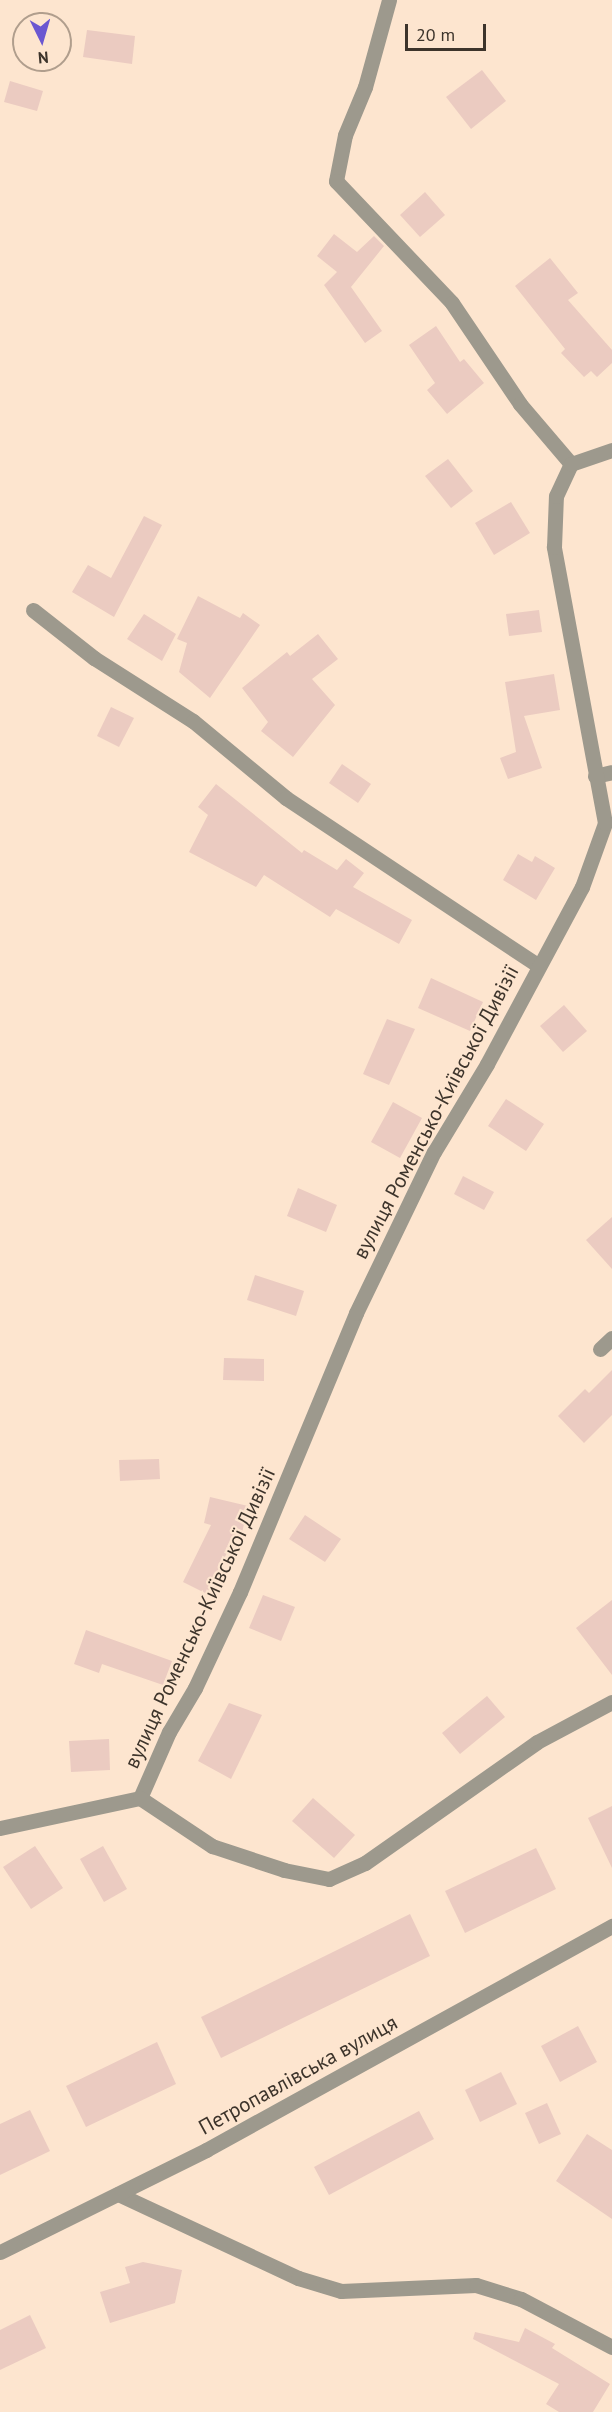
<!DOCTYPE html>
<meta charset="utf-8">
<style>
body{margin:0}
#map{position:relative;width:612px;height:2412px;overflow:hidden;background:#fde5cf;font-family:"PT Sans",sans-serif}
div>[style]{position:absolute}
.building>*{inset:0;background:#ebcbc1}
.minor>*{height:15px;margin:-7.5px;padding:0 7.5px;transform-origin:7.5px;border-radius:7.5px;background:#9d998d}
span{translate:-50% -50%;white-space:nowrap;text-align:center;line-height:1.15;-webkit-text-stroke:4.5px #fde5cf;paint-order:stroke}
.street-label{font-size:21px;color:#3d342b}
.north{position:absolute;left:12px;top:12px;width:60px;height:60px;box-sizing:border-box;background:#fde5cf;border:2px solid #b09e8d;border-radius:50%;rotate:175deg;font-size:16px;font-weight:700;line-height:24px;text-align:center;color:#3d342b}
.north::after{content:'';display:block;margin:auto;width:21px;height:27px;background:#6b57d1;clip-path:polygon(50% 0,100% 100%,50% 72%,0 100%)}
.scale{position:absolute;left:405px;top:24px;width:81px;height:27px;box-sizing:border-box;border:3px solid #3d342b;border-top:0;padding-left:8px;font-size:18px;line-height:21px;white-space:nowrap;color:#3d342b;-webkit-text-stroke:4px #fde5cf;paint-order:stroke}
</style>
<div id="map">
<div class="building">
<div style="clip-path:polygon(87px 30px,135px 36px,132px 64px,83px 57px)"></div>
<div style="clip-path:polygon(482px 70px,506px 101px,471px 129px,446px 97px)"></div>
<div style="clip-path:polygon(10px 81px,43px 91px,37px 111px,4px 102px)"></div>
<div style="clip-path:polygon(425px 192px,445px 215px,420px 237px,400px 215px)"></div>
<div style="clip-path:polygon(334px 234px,357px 252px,374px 236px,384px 246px,351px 287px,382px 331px,365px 343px,324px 285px,337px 272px,317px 256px)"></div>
<div style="clip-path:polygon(550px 258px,578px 293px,568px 300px,612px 350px,612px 363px,597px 377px,591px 371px,584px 377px,561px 353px,565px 349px,515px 286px)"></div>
<div style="clip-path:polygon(436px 326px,460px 362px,464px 359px,484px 383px,447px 414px,427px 390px,435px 383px,409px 345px)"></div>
<div style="clip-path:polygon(448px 459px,473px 491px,451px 508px,425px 476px)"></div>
<div style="clip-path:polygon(511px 502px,530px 533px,494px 555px,475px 523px)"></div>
<div style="clip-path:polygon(144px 516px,162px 525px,114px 617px,72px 592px,88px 565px,111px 578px)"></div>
<div style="clip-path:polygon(198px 596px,240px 618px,243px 613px,260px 625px,210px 698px,179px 672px,187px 643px,177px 639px)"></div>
<div style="clip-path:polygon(539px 610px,542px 632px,509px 636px,506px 614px)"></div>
<div style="clip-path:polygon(144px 614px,176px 634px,162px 661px,127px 639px)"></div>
<div style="clip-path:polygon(318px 634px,338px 659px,312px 679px,335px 705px,293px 757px,261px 731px,268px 722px,242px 688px,287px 652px,290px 656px)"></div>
<div style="clip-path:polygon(554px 674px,560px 710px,524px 716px,542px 768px,508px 779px,500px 758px,516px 752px,505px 682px)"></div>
<div style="clip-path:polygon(111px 707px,134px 718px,119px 747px,97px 736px)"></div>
<div style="clip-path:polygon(342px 764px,371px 784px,358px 803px,329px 783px)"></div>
<div style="clip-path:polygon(216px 784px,302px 853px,304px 850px,337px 870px,346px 859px,364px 873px,353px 887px,412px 920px,399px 944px,336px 909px,330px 917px,264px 875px,256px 887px,189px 852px,208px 815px,198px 807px)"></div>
<div style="clip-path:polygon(518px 854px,532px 862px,535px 856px,555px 868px,536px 900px,503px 880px)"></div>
<div style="clip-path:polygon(431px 978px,483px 1002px,470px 1031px,418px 1008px)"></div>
<div style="clip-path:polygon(564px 1005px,587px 1031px,563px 1052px,540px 1026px)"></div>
<div style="clip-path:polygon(387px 1019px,415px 1029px,389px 1085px,363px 1074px)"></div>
<div style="clip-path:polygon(506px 1099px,544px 1124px,526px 1151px,488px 1126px)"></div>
<div style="clip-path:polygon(393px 1102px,422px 1118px,400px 1158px,371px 1142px)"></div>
<div style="clip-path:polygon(463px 1176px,494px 1192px,484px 1210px,454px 1194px)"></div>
<div style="clip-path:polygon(298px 1188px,337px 1205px,326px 1232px,287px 1216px)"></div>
<div style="clip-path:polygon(612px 1217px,612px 1269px,586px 1240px)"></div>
<div style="clip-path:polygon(255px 1275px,304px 1291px,296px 1316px,247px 1300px)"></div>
<div style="clip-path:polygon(224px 1358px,264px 1359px,264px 1381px,223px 1380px)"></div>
<div style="clip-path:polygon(612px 1370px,612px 1415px,584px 1443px,558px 1416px,585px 1389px,589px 1393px)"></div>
<div style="clip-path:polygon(159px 1459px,160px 1479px,120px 1481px,119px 1460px)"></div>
<div style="clip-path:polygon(210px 1497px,248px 1506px,242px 1533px,237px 1532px,207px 1594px,183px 1582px,211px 1525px,204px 1523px)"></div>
<div style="clip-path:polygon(305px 1515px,341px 1539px,325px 1562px,289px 1539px)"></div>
<div style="clip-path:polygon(263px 1595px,295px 1607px,281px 1641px,249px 1628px)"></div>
<div style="clip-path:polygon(612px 1600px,612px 1675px,576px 1628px)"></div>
<div style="clip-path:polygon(86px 1630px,172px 1661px,163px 1685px,102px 1664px,99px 1673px,74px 1664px)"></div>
<div style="clip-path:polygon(487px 1696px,505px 1717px,460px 1754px,442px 1733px)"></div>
<div style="clip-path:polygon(229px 1703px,262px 1715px,231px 1779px,198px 1761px)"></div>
<div style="clip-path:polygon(109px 1739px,110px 1770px,71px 1772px,69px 1741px)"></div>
<div style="clip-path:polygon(313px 1798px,355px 1835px,334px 1858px,292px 1821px)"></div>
<div style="clip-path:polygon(612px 1806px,612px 1868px,588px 1818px)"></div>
<div style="clip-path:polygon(35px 1846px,63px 1888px,31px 1909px,3px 1867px)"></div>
<div style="clip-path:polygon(103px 1846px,127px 1889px,104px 1902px,80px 1859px)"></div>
<div style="clip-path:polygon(536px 1848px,556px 1889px,465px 1933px,445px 1891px)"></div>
<div style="clip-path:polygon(410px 1914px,430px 1956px,221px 2058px,201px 2017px)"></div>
<div style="clip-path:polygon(578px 2026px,597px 2062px,560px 2082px,541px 2046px)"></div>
<div style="clip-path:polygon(157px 2042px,176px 2084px,86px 2127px,66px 2086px)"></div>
<div style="clip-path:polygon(501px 2072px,517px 2104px,480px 2122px,465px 2090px)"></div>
<div style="clip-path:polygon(547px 2103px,561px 2134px,539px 2144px,525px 2113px)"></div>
<div style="clip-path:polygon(30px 2110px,50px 2151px,0 2175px,0 2124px)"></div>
<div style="clip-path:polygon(419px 2111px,434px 2139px,329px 2195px,314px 2167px)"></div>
<div style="clip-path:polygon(587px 2134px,612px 2150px,612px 2219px,556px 2181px)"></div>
<div style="clip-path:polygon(143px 2262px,182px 2270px,175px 2303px,110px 2323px,100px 2292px,130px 2283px,125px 2267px)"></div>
<div style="clip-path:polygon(30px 2315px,46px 2348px,0 2370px,0 2330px)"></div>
<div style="clip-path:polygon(525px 2328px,555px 2344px,552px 2348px,610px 2384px,593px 2412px,559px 2412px,546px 2404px,559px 2384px,473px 2339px,475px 2332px,519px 2342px)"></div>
</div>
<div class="minor">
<div style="left:389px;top:0;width:90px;rotate:105.4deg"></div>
<div style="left:365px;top:87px;width:52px;rotate:112.6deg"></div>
<div style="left:345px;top:135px;width:47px;rotate:101.1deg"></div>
<div style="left:336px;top:181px;width:168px;rotate:46.4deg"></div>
<div style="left:452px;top:303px;width:122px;rotate:56deg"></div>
<div style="left:520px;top:404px;width:79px;rotate:49.6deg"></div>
<div style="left:33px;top:610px;width:78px;rotate:38.2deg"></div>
<div style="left:94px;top:658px;width:117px;rotate:32.5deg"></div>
<div style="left:193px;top:721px;width:121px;rotate:39.6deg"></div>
<div style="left:286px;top:798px;width:301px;rotate:33.6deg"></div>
<div style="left:595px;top:776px;width:17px;rotate:-13deg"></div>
<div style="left:600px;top:1349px;width:16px;rotate:-43deg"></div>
<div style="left:140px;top:1798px;width:72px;rotate:-66.3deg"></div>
<div style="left:169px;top:1732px;width:51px;rotate:-59.4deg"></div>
<div style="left:195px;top:1688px;width:106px;rotate:-64.9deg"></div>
<div style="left:240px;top:1592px;width:302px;rotate:-67.4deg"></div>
<div style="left:356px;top:1313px;width:179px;rotate:-64.2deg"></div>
<div style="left:434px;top:1152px;width:103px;rotate:-58.9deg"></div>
<div style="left:487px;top:1064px;width:201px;rotate:-61.8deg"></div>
<div style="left:582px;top:887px;width:68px;rotate:-70.2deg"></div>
<div style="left:605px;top:823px;width:281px;rotate:-100.5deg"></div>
<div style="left:554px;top:547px;width:51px;rotate:-87.8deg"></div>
<div style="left:556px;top:496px;width:35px;rotate:-65deg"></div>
<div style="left:571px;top:464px;width:43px;rotate:-18.9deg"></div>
<div style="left:0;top:1828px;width:143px;rotate:-12.1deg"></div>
<div style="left:140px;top:1798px;width:87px;rotate:33.7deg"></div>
<div style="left:212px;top:1846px;width:76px;rotate:18.4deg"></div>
<div style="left:284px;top:1870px;width:46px;rotate:11.3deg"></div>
<div style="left:329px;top:1879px;width:39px;rotate:-24deg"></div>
<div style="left:365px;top:1863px;width:210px;rotate:-35.1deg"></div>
<div style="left:537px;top:1742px;width:85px;rotate:-28.1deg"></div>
<div style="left:118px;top:2194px;width:199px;rotate:25deg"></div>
<div style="left:298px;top:2278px;width:45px;rotate:16.8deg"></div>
<div style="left:341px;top:2291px;width:135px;rotate:-2.5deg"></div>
<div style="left:476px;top:2285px;width:47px;rotate:17.3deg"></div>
<div style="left:521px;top:2299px;width:103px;rotate:27.8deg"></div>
<div style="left:0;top:2252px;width:230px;rotate:-26.3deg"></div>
<div style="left:206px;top:2150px;width:464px;rotate:-28.9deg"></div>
</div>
<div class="street-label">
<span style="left:436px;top:1112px;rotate:-62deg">вулиця Роменсько-Київської Дивізії</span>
<span style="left:200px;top:1618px;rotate:-65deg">вулиця Роменсько-Київської Дивізії</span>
<span style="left:298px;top:2075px;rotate:-29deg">Петропавлівська вулиця</span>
</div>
<div class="north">N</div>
<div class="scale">20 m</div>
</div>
